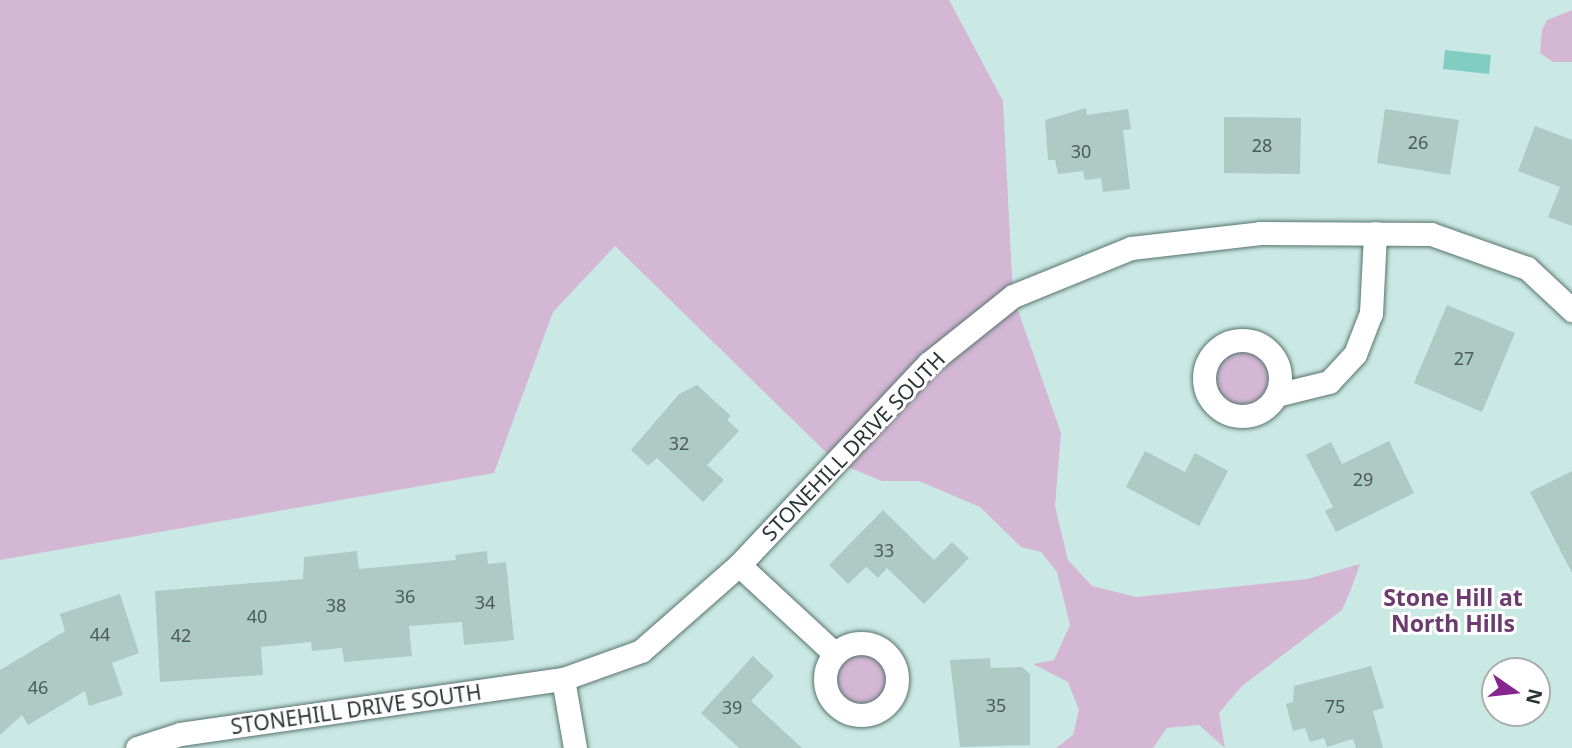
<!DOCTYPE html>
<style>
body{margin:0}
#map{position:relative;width:1572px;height:748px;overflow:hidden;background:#cbe9e4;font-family:"Noto Sans",sans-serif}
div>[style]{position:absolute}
.green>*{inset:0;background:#d4b7d5}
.round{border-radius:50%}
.water>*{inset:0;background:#81cdc1}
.building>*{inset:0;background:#adcac5}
.roads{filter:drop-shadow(0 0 2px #59746f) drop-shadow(0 0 2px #59746f)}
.minor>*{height:23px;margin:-11.5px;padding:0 11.5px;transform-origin:11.5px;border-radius:11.5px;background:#fff}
.minor>.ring{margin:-11.5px;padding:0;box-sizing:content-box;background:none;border:23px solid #fff;border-radius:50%}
span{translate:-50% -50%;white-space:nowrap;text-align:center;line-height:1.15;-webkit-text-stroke:6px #fff;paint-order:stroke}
.number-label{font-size:18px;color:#4b5b58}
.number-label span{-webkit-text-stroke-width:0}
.street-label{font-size:21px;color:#2a3634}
.neighbourhood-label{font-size:23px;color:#6d3c6f;font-weight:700}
.north{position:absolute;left:1481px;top:657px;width:70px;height:70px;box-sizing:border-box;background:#fff;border:2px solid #aaafae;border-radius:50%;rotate:104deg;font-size:19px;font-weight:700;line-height:28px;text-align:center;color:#2a3634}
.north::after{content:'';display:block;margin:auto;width:24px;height:32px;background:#87258e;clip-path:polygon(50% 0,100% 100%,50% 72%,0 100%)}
</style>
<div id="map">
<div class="green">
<div style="clip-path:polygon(0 0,949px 0,1003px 101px,1013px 296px,1061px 433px,1055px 506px,1068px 560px,1092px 586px,1136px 597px,1307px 579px,1360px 564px,1350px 592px,1342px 610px,1242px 686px,1219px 713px,1225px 748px,1199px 725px,1167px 728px,1153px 748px,1056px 748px,1073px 735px,1079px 710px,1068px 682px,1033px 664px,1054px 660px,1070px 625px,1057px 572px,1041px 552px,1021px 547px,980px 507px,919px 481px,882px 481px,836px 462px,615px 246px,553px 312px,494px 473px,0 560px)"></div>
<div style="clip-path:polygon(1572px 10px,1572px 62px,1553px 62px,1540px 53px,1542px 30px,1547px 20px)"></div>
<div class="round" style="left:1204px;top:340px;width:76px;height:76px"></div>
<div class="round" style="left:825px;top:643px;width:72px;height:72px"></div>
</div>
<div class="water">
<div style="clip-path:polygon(1445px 50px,1491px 55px,1489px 74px,1443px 69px)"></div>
</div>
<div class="building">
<div style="clip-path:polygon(1086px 108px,1087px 115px,1128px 109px,1131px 129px,1123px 130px,1130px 189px,1103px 192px,1101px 178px,1085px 180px,1083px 171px,1058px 174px,1055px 160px,1048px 160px,1045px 120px)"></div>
<div style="clip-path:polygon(1385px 109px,1459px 120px,1450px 175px,1377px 163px)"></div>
<div style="clip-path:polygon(1224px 117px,1301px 118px,1300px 174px,1224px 173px)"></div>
<div style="clip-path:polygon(1535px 126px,1572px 140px,1572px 226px,1548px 217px,1560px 187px,1518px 171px)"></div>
<div style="clip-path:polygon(1447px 305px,1515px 333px,1482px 412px,1414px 383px)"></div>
<div style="clip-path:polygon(697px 385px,731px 416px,727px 420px,739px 431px,707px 465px,724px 480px,703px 502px,657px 458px,648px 466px,631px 450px,679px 394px)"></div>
<div style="clip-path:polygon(1389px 441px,1414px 493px,1336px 532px,1325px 511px,1333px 507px,1306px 455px,1331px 442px,1342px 464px)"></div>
<div style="clip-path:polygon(1145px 451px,1185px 472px,1195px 453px,1228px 471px,1199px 526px,1126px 487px)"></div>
<div style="clip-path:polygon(1572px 471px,1572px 573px,1530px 492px)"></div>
<div style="clip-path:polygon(883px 510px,934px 560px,952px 542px,969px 558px,924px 604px,887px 568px,878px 578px,866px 567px,848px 584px,829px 565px)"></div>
<div style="clip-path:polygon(357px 551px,359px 569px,456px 560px,455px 555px,487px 551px,488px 564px,506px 562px,514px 640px,464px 645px,462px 622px,409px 626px,412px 656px,344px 662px,342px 648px,312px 651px,311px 642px,261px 647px,263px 675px,160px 682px,155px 591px,303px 579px,304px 557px)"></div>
<div style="clip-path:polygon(120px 594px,139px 653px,112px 663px,123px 695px,89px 706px,85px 691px,28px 725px,22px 715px,0 735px,0 670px,65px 631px,60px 614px)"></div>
<div style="clip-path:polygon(753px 656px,774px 676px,751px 701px,802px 748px,739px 748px,701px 713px)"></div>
<div style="clip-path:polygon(990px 658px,991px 668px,1022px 667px,1030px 674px,1030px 745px,960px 747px,950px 660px)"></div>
<div style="clip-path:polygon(1371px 666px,1384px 708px,1373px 711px,1383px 748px,1356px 748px,1353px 739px,1327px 747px,1324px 738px,1310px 742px,1305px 728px,1293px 731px,1286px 704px,1293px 702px,1294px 686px)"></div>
</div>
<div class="roads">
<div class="minor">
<div class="ring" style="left:1204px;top:340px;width:53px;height:53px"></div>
<div style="left:1276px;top:395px;width:55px;rotate:-13.8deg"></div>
<div style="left:1329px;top:382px;width:38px;rotate:-47deg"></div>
<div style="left:1355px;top:354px;width:44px;rotate:-68.7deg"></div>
<div style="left:1371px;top:313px;width:80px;rotate:-87.1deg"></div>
<div style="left:739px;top:565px;width:131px;rotate:42.8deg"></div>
<div class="ring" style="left:825px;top:643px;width:49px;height:49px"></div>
<div style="left:563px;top:679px;width:70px;rotate:80.1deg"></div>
<div style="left:137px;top:748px;width:45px;rotate:-18deg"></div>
<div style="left:180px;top:734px;width:387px;rotate:-8.2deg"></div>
<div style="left:563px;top:679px;width:83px;rotate:-19.7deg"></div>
<div style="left:641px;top:651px;width:130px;rotate:-41.3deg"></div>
<div style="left:739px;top:565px;width:277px;rotate:-46.8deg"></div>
<div style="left:929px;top:363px;width:107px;rotate:-38.6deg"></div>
<div style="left:1013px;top:296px;width:127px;rotate:-22.1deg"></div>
<div style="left:1131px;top:248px;width:130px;rotate:-6.6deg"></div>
<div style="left:1260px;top:233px;width:171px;rotate:0.3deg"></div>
<div style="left:1431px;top:234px;width:102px;rotate:19.5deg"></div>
<div style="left:1527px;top:268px;width:62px;rotate:43deg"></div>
</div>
</div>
<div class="number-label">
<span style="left:1418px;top:142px">26</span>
<span style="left:1262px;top:145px">28</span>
<span style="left:1081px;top:151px">30</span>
<span style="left:1464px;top:358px">27</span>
<span style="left:679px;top:443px">32</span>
<span style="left:1363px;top:479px">29</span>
<span style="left:884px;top:550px">33</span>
<span style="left:405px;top:596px">36</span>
<span style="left:485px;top:602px">34</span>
<span style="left:336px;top:605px">38</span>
<span style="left:257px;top:616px">40</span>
<span style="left:100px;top:634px">44</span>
<span style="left:181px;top:635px">42</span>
<span style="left:38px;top:687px">46</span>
<span style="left:996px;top:705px">35</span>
<span style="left:1335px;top:706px">75</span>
<span style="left:732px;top:707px">39</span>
</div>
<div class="street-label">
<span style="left:853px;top:446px;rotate:-46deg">STONEHILL DRIVE SOUTH</span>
<span style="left:356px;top:709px;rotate:-8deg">STONEHILL DRIVE SOUTH</span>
</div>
<div class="neighbourhood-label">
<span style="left:1453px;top:610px">Stone Hill at<br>North Hills</span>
</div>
<div class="north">N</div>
</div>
